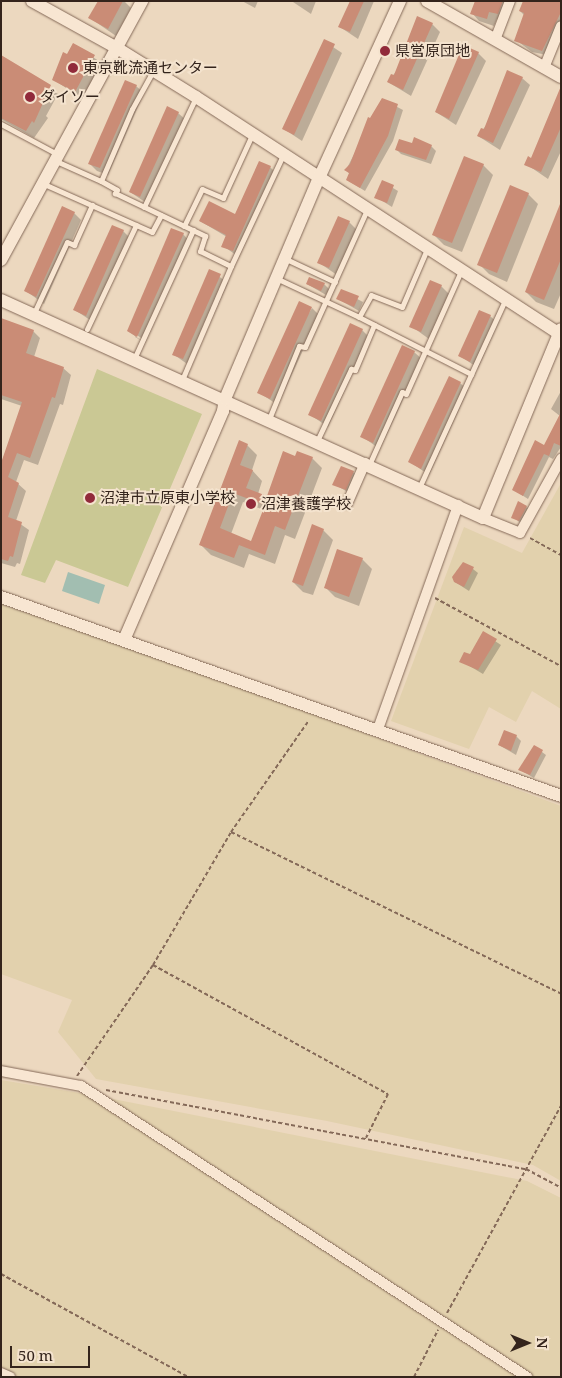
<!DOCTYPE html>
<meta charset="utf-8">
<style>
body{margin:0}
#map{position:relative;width:562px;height:1378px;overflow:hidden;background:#ecd8bf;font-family:"Noto Serif","Noto Sans JP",serif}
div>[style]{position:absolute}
.farmland>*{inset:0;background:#e2d1ad}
.green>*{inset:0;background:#cac894}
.water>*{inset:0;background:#a2beb1}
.shadow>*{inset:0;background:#0003}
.building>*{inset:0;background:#ca8c76}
.path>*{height:2px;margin-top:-1px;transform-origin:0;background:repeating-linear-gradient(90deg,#846958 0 4px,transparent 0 6.5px)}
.roads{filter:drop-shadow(0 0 1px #846958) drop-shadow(0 0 1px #846958)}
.service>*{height:5px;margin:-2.5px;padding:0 2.5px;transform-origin:2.5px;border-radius:2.5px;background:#f8e6d2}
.minor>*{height:10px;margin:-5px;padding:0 5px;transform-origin:5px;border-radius:5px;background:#f8e6d2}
.tertiary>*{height:12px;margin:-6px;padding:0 6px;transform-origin:6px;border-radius:6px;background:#f8e6d2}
.dots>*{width:14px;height:14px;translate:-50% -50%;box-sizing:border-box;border:2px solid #f4e3ce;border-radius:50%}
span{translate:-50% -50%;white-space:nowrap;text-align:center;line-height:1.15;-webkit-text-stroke:4px #f4e3ce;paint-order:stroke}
.poi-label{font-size:15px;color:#34241c}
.left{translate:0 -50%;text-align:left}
.frame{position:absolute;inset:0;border:2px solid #34241c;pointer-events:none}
.north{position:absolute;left:502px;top:1318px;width:50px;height:50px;-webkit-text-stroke:4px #f4e3ce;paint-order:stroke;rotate:90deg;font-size:14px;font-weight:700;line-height:20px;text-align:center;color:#34241c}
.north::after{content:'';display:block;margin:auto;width:18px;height:22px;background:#34241c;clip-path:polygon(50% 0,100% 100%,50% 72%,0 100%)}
.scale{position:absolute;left:10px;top:1346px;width:80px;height:22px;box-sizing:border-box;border:2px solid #34241c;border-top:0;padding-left:6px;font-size:15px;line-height:18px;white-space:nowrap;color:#34241c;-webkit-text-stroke:4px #f4e3ce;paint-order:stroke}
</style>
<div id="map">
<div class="farmland">
<div style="clip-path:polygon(561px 483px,561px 709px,532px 691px,516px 722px,489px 707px,469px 749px,391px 721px,464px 527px,522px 553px)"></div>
<div style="clip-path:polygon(1px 604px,229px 683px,561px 806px,561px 1181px,533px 1165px,327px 1121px,96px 1079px,58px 1032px,72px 1000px,1px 974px)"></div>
<div style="clip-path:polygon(1px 1080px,98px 1096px,527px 1181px,561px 1198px,561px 1377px,18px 1377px,1px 1368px)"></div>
</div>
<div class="green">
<div style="clip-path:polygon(97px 369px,202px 414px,128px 587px,56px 560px,45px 583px,21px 575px)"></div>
</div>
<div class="water">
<div style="clip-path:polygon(68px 572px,105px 585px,99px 604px,62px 591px)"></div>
</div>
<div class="shadow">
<div style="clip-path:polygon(99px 1px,124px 1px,131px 8px,116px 36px,90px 18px)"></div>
<div style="clip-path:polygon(242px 1px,258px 1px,255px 8px)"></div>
<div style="clip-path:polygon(316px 1px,311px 14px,293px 2px,293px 1px)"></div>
<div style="clip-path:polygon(351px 1px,374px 1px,358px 39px,340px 27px)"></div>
<div style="clip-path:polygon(476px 1px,513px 1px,505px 21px,497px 19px,494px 26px,479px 21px,472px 13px)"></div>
<div style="clip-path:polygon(561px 1px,561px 21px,547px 55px,532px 52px,520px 43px,524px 15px,520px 11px)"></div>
<div style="clip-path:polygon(432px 24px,440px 32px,411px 96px,388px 82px)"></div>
<div style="clip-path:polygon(324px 41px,342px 53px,302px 141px,284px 129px)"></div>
<div style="clip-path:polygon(74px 45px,102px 63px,83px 99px,54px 80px,63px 54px,68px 56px)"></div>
<div style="clip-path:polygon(478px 53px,486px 61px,456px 125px,436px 112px)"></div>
<div style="clip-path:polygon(1px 58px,58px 94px,46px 116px,48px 118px,34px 138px,1px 119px)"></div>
<div style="clip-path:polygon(522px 78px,530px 85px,500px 150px,478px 136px)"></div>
<div style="clip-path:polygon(136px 86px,144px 93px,108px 175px,97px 171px,89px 163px)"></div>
<div style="clip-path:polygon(382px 99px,403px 110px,393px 141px,365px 191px,347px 180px,350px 174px,346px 170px)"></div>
<div style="clip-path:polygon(561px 102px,561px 151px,548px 179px,526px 164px,532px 159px)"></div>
<div style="clip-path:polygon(178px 113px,186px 120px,148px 204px,130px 192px)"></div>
<div style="clip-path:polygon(412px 145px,431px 146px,436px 151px,431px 164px,401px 154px,396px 149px)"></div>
<div style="clip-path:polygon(483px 165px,493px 175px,462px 252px,444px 245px,434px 235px)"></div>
<div style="clip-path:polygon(270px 167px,277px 174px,239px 257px,223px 246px,227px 237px,200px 221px,236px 216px)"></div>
<div style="clip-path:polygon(383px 182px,398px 191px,392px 207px,376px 197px)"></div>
<div style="clip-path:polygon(528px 194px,538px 204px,507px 282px,489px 274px,479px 264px)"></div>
<div style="clip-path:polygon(561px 206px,561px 293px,554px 309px,536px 302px,526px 292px)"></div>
<div style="clip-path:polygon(74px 213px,81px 220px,44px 304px,26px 291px)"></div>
<div style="clip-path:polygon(349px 222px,357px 230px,337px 275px,318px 262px)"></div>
<div style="clip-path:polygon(123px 231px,131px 239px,93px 322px,75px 310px)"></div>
<div style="clip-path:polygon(evenodd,183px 234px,190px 242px,145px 343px,128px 331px,183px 234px,135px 334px,143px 339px,142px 341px,135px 337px,135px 334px)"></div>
<div style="clip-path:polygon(210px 270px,228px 283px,190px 366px,173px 354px)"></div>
<div style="clip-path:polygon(307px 284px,324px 284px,329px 289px,326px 295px)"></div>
<div style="clip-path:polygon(441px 286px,449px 294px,429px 339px,411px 326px)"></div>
<div style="clip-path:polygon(342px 291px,363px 302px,359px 311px,338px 299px)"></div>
<div style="clip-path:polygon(312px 308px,319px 315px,278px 405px,258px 392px)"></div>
<div style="clip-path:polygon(490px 316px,498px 323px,478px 368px,460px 356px)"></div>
<div style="clip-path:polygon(1px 320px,33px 331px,40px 338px,34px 357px,63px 368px,71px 375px,63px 405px,60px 404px,38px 465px,24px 460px,16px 482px,26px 491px,16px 521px,29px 530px,20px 564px,17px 563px,15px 567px,1px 563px,1px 464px,22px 406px,1px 399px)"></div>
<div style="clip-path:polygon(362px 330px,369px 337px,328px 427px,309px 414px)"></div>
<div style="clip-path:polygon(414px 352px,422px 359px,380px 449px,361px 436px)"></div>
<div style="clip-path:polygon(460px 383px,468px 390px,429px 475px,410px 462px)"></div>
<div style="clip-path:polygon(561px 391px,561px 447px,553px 459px,549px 457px,528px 499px,514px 490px,545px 446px,560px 416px,551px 409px)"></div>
<div style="clip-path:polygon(evenodd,247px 445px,257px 455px,252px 470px,262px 481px,258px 494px,267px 497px,296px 457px,312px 458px,322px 468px,295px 539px,285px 535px,275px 564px,249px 554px,244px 568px,211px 555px,201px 545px,247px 445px,243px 502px,264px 510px,252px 543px,231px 534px,243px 502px)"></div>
<div style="clip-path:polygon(353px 472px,358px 477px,351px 494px,334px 484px)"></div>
<div style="clip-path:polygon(527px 507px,531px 511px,524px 525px,512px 517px)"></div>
<div style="clip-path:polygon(323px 530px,333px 540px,313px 595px,303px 592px,293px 582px)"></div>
<div style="clip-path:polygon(362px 559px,372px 569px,359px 606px,335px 597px,325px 587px)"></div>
<div style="clip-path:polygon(473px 569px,478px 573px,469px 591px,455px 582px,457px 570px)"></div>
<div style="clip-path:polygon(483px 633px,501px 645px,483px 674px,461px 661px,470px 656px)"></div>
<div style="clip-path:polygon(516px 736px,521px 741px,516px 755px,499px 745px)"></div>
<div style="clip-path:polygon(534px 746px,546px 755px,534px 778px,520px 770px)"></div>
</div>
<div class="building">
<div style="clip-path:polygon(98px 1px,123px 1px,108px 29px,88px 18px)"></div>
<div style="clip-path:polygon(350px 1px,364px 1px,350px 32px,338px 27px)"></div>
<div style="clip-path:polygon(475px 1px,503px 1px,498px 14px,489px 12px,487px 19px,470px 14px)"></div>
<div style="clip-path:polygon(523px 1px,561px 1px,561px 12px,542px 51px,514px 41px,524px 13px,519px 11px)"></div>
<div style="clip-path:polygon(417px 16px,433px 23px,403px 90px,387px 82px,391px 74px,394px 75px)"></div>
<div style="clip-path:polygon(324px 39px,335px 44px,294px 135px,282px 129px)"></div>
<div style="clip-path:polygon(73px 43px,95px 55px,75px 92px,52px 80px,63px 52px,67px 54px)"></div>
<div style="clip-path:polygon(463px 45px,479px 52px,449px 119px,435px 112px)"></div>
<div style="clip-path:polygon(1px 55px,51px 85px,34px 123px,32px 121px,26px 131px,1px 118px)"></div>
<div style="clip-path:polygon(507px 70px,523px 77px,493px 143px,477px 136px,481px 128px,484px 129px)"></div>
<div style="clip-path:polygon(125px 80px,137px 85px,100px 168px,88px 164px)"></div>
<div style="clip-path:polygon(561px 86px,561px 127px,541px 172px,524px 165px,528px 156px,531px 158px)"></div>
<div style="clip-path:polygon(382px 98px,398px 104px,388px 136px,360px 188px,346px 180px,349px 173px,344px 170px,350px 164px,368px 117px,370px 118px)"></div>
<div style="clip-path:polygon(167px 106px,179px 112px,140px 197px,129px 192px)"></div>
<div style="clip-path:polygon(414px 137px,432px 145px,426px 160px,395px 150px,399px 139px,412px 143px)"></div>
<div style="clip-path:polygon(464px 156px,484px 164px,452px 243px,432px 235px)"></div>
<div style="clip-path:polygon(259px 161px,271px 166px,233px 251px,221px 247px,226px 235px,199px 221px,209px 201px,235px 214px)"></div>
<div style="clip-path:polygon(382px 180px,394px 185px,387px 203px,374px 198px)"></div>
<div style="clip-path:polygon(510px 185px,529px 193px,497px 273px,477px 265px)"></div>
<div style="clip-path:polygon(560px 204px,561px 259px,544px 300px,525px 292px)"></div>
<div style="clip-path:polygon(62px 206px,75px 212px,36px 297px,24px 291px)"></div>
<div style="clip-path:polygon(338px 216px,350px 221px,329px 268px,317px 263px)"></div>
<div style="clip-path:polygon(112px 225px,124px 230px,86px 316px,73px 310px)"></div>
<div style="clip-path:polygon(171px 228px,184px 233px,137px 337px,127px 331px)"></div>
<div style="clip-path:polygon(209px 269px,221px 274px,183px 359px,172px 355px)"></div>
<div style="clip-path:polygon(309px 277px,325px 283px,321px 291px,306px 284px)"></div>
<div style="clip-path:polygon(430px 280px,442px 285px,421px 332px,409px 327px)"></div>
<div style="clip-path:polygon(341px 289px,359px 296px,354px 307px,336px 299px)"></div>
<div style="clip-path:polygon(299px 301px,312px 307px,270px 399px,257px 393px)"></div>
<div style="clip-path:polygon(479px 310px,491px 315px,470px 362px,458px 356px)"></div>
<div style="clip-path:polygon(1px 318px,34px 330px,26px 353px,64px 367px,55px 398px,52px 397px,30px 458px,17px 453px,8px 477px,19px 483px,8px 517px,22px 522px,13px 557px,10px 556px,8px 561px,1px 559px,1px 463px,22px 402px,1px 395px)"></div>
<div style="clip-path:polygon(350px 323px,363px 329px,321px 421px,308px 415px)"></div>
<div style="clip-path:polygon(402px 345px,415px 351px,373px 443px,360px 437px)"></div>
<div style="clip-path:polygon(449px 376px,461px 382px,421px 469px,408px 462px)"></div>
<div style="clip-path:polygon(561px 412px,561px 446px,554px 443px,549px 456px,544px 454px,523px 496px,512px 490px,535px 440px,544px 445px)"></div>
<div style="clip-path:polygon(evenodd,239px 440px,248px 444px,240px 465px,253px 470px,246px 488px,267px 496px,283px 451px,295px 456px,297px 451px,313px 457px,285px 530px,275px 526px,265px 555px,239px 545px,234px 558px,199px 545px,239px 440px,233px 493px,265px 505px,251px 541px,220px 528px,233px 493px)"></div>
<div style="clip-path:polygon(341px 466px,354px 471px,346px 490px,332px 485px)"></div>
<div style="clip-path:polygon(518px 501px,527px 506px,519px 521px,511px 518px)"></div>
<div style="clip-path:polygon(312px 524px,324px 529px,303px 586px,292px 582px)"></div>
<div style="clip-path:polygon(337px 549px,363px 558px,349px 597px,324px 588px)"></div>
<div style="clip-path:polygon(463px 562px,474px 567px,464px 587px,454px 582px,452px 577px)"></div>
<div style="clip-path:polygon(483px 631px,497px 639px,478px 670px,459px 662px,464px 652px,470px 654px)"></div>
<div style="clip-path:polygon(504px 730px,517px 735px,511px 751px,498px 745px)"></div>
<div style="clip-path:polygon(534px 745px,543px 750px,530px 775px,518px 770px)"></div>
</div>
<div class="path">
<div style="left:530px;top:538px;width:35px;rotate:29deg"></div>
<div style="left:435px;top:598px;width:143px;rotate:28.4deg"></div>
<div style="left:231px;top:832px;width:368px;rotate:26.1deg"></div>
<div style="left:153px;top:965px;width:268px;rotate:28.8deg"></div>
<div style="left:388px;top:1094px;width:49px;rotate:116.6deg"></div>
<div style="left:77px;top:1076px;width:135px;rotate:-55.6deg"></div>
<div style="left:153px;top:965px;width:154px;rotate:-59.6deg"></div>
<div style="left:231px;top:832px;width:136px;rotate:-55.1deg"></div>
<div style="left:106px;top:1090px;width:427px;rotate:10.7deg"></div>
<div style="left:526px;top:1169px;width:40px;rotate:28deg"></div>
<div style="left:1px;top:1274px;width:213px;rotate:28.8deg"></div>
<div style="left:447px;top:1313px;width:236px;rotate:-61.2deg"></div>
<div style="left:414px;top:1377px;width:53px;rotate:-62.9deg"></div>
</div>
<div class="roads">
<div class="service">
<div style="left:153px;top:71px;width:43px;rotate:118.9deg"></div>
<div style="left:132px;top:109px;width:78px;rotate:113.3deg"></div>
<div style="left:101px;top:181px;width:18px;rotate:29deg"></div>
<div style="left:117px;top:190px;width:4px;rotate:124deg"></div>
<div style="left:115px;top:193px;width:100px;rotate:25.5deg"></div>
<div style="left:205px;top:236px;width:16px;rotate:108deg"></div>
<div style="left:200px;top:251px;width:34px;rotate:26deg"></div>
<div style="left:231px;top:266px;width:124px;rotate:113.3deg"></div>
<div style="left:1px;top:124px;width:66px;rotate:28.1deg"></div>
<div style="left:56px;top:161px;width:49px;rotate:24deg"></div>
<div style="left:44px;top:184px;width:118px;rotate:24deg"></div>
<div style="left:152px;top:232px;width:19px;rotate:-62deg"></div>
<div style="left:144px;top:207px;width:122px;rotate:-64.7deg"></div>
<div style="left:184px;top:226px;width:41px;rotate:-64.1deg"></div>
<div style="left:202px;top:189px;width:23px;rotate:23deg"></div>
<div style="left:223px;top:198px;width:69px;rotate:-65.3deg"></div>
<div style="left:286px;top:259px;width:54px;rotate:25.1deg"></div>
<div style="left:231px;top:266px;width:123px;rotate:-64.9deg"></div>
<div style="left:278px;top:279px;width:89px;rotate:25.1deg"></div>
<div style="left:359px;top:317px;width:25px;rotate:-61deg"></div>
<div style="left:371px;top:295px;width:33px;rotate:21deg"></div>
<div style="left:402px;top:307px;width:63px;rotate:-66.7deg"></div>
<div style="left:34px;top:313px;width:78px;rotate:-65.1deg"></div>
<div style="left:67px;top:242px;width:8px;rotate:23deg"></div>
<div style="left:74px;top:245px;width:44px;rotate:-65.8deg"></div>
<div style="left:359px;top:317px;width:126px;rotate:27deg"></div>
<div style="left:87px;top:329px;width:115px;rotate:-64.8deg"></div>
<div style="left:134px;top:359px;width:142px;rotate:-65.4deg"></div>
<div style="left:269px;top:419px;width:79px;rotate:-67.7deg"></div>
<div style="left:299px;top:346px;width:6px;rotate:9deg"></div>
<div style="left:305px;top:347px;width:150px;rotate:-65.7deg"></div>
<div style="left:317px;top:441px;width:80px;rotate:-64.7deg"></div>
<div style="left:351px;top:369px;width:4px;rotate:14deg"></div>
<div style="left:355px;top:370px;width:49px;rotate:-67.1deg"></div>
<div style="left:369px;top:465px;width:80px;rotate:-65.7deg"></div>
<div style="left:402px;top:392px;width:4px;rotate:27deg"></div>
<div style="left:406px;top:394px;width:135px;rotate:-65.9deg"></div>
<div style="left:419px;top:488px;width:207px;rotate:-65.4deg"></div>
</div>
<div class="minor">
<div style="left:495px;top:40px;width:42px;rotate:-69deg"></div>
<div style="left:544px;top:68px;width:45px;rotate:-68deg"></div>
<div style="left:347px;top:504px;width:45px;rotate:-66.3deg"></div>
<div style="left:483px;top:518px;width:40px;rotate:22deg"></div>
<div style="left:520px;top:533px;width:85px;rotate:-61deg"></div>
<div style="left:378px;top:729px;width:238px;rotate:-70.3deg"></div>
<div style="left:1px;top:1071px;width:81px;rotate:10.6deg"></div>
<div style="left:81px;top:1086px;width:533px;rotate:33.12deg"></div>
<div style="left:1px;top:1373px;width:10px;rotate:24deg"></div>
</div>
<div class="tertiary">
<div style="left:32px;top:1px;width:97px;rotate:28.9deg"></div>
<div style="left:117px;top:48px;width:93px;rotate:31.8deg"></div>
<div style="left:196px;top:97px;width:434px;rotate:33.1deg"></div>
<div style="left:427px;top:1px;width:154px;rotate:29.6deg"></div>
<div style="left:1px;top:260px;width:295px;rotate:-61.4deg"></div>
<div style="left:1px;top:300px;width:529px;rotate:24.34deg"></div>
<div style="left:483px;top:518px;width:204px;rotate:-67.6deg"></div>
<div style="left:1px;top:597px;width:594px;rotate:19.56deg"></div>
<div style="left:124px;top:640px;width:249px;rotate:-66.6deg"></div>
<div style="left:223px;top:411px;width:12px;rotate:-81deg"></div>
<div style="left:225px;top:399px;width:240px;rotate:-67deg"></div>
<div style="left:319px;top:178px;width:195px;rotate:-65.4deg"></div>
</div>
</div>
<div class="dots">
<div style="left:385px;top:51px;background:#912a3a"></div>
<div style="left:73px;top:68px;background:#912a3a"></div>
<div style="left:30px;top:97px;background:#912a3a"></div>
<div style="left:90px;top:498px;background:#912a3a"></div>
<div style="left:251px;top:504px;background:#912a3a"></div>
</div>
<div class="poi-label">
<span class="left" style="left:395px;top:51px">県営原団地</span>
<span class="left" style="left:83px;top:68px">東京靴流通センター</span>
<span class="left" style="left:40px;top:97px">ダイソー</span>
<span class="left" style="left:100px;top:498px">沼津市立原東小学校</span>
<span class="left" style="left:261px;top:504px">沼津養護学校</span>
</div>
<div class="frame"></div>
<div class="north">N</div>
<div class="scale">50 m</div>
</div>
